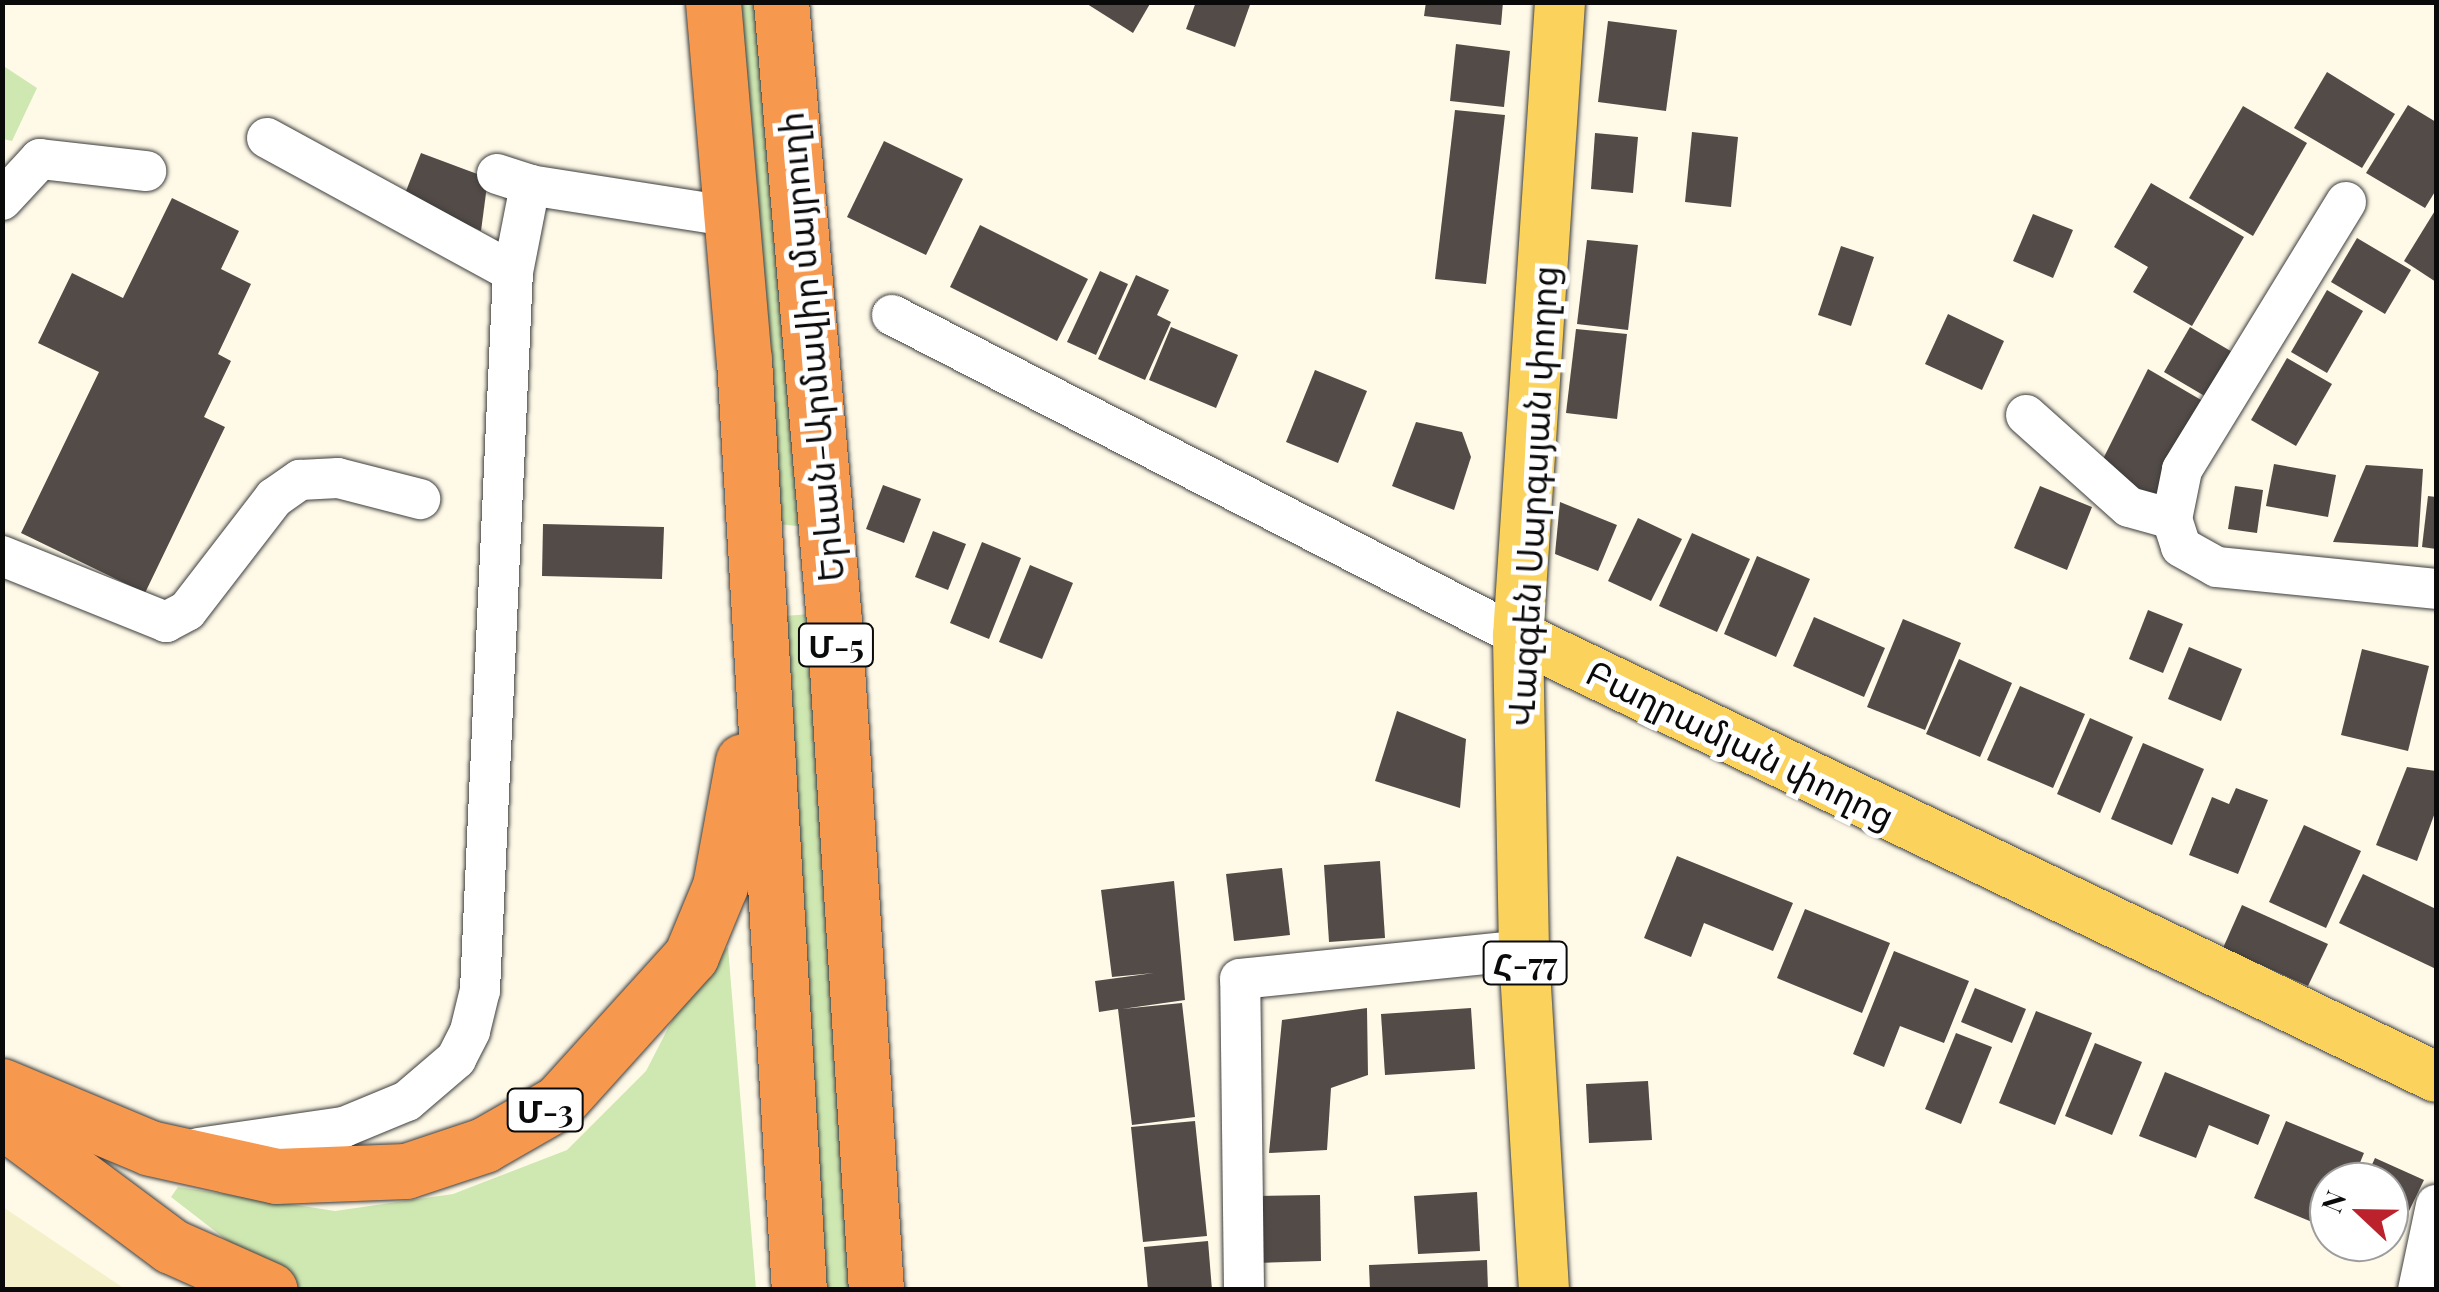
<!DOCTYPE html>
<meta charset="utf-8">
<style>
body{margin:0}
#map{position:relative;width:2439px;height:1292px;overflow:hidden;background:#fffae8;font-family:"Playfair Display","Noto Sans Armenian",serif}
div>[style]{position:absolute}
.farmland>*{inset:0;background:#f4f0c9}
.green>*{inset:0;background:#cfe8b2}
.building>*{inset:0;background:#534b47}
.roads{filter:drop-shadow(0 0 2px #3d3d3d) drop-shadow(0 0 2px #3d3d3d)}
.minor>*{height:40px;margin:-20px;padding:0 20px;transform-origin:20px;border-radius:20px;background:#fff}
.major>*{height:50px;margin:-25px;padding:0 25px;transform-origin:25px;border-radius:25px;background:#fad25c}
.highway>*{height:55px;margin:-27.5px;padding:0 27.5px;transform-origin:27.5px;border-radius:27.5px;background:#f6994f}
span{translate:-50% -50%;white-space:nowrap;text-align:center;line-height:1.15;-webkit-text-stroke:10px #fff;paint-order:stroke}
.shield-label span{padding:2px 8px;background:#fff;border:2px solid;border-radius:8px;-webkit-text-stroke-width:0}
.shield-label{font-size:32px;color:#0a0a0a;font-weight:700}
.street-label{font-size:35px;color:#0a0a0a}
.frame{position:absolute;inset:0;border:5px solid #0a0a0a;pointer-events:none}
.north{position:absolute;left:2309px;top:1162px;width:100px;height:100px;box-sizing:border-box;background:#fff;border:2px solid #9d9d9d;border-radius:50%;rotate:292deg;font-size:28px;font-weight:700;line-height:40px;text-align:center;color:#0a0a0a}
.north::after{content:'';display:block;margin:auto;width:35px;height:45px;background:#bb222c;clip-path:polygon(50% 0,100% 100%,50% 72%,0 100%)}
</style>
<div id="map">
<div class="farmland">
<div style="clip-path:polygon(2px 1207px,3px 1207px,125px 1289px,3px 1289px)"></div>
</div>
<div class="green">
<div style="clip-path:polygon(736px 3px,762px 3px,806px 527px,778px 524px)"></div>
<div style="clip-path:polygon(2px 65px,37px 88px,12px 141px,3px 139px)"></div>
<div style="clip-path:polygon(811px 614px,855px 1289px,824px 1289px,784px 616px)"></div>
<div style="clip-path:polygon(728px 947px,756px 1289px,303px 1289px,272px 1275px,171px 1197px,178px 1187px,335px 1211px,453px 1194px,567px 1150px,646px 1071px,694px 978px)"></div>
</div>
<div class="building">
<div style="clip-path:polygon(1084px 2px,1151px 2px,1133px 33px)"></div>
<div style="clip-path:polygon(1196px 2px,1251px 2px,1235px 47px,1186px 29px)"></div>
<div style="clip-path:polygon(1426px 2px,1503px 2px,1501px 25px,1424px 16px)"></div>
<div style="clip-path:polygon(1608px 21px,1677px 30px,1666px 111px,1598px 102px)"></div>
<div style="clip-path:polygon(1456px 44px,1510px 51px,1504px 107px,1450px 101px)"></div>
<div style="clip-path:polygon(2327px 72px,2395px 114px,2362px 168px,2294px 128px)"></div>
<div style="clip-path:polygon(2408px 105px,2436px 122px,2436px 190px,2425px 208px,2366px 173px)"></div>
<div style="clip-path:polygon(2243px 106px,2307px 143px,2253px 236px,2189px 198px)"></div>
<div style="clip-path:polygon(1455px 110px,1505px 115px,1486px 284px,1435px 279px)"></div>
<div style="clip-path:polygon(1692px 132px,1738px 137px,1731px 207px,1685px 202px)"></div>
<div style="clip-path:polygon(1595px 133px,1638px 137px,1633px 193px,1591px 189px)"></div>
<div style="clip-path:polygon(884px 141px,963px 179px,926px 255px,847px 217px)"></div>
<div style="clip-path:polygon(421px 153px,488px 178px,481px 231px,404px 196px)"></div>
<div style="clip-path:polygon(2151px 183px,2244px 237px,2192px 326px,2133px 292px,2148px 267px,2114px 247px)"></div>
<div style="clip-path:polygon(172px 198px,239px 231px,221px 269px,251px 284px,218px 354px,231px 361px,204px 417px,225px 427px,145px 593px,21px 533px,99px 372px,38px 343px,72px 273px,123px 298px)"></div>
<div style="clip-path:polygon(2436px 209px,2436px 282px,2404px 261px)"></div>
<div style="clip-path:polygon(2033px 214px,2073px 230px,2053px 278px,2013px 261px)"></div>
<div style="clip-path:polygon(980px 225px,1088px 279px,1057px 341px,950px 287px)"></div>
<div style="clip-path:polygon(2357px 238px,2411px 270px,2385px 314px,2331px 282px)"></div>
<div style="clip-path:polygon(1587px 240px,1638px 245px,1628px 330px,1577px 324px)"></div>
<div style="clip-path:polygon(1841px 246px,1874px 257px,1851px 326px,1818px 315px)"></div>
<div style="clip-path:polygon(1100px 271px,1128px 284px,1096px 355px,1067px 342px)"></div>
<div style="clip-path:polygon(1136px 275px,1169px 290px,1157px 315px,1171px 322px,1145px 380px,1098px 359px)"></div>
<div style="clip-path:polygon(2327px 290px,2363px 311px,2327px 373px,2291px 352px)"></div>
<div style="clip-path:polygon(1948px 314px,2004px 341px,1982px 390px,1925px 364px)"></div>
<div style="clip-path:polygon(1171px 327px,1238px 355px,1216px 408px,1149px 380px)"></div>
<div style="clip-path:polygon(2190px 327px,2239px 356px,2213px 401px,2164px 372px)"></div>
<div style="clip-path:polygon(1576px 329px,1627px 334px,1617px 419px,1566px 413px)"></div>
<div style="clip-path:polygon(2287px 358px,2332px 384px,2296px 446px,2251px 420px)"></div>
<div style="clip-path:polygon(2148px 369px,2208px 404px,2149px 506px,2095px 475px)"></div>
<div style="clip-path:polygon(1315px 370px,1367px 391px,1338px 463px,1286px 442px)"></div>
<div style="clip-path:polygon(1416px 422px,1462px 432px,1471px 457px,1454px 510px,1392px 486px)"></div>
<div style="clip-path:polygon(2274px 464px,2336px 475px,2328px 517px,2266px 506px)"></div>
<div style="clip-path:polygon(2366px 465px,2423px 469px,2418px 547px,2333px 542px)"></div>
<div style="clip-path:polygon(883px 485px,921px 499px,904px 543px,866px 529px)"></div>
<div style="clip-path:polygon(2040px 486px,2092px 507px,2067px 570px,2014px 548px)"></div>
<div style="clip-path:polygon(2235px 486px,2263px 490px,2257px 533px,2228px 529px)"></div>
<div style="clip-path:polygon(2428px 496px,2436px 497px,2436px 549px,2422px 547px)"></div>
<div style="clip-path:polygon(1560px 502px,1617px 525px,1598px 571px,1555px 554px)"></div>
<div style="clip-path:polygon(1638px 518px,1682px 539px,1651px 601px,1608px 581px)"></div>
<div style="clip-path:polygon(543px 524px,664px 527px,662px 579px,542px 576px)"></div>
<div style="clip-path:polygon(933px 531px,966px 544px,948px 590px,915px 577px)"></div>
<div style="clip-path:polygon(1692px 533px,1750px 559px,1717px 632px,1659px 606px)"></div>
<div style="clip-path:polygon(982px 542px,1021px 558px,989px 639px,950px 623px)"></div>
<div style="clip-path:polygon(1757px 556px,1810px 579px,1776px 657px,1724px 634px)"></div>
<div style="clip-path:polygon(1030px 565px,1073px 583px,1042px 659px,999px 642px)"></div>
<div style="clip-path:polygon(2148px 610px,2183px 624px,2163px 673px,2129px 659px)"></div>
<div style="clip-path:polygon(1814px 617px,1885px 648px,1864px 697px,1793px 666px)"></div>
<div style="clip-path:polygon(1903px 619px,1961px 643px,1925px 730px,1867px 707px)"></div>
<div style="clip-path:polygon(2189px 647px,2242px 669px,2221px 721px,2168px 699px)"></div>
<div style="clip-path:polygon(2362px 649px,2429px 666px,2408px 751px,2341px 735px)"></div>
<div style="clip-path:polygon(1959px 659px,2012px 683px,1980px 757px,1926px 734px)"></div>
<div style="clip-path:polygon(2020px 686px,2085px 714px,2053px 788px,1987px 760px)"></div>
<div style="clip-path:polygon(1397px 711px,1466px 739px,1460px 808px,1375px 781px)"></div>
<div style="clip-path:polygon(2090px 718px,2133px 737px,2100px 813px,2057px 794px)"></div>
<div style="clip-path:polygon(2143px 743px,2204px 769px,2172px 845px,2111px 819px)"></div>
<div style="clip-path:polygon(2407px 767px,2436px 771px,2436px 810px,2417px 861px,2376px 845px)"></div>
<div style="clip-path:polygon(2236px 788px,2268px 800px,2238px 874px,2189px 855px,2212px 797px,2229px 804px)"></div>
<div style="clip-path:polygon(2304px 825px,2361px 851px,2326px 928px,2269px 902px)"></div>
<div style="clip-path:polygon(1677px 856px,1793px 903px,1773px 951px,1704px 923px,1691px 957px,1644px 938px)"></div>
<div style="clip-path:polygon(1380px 861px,1385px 938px,1329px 942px,1324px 865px)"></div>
<div style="clip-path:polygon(1282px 868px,1290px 935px,1234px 941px,1226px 874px)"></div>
<div style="clip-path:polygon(2363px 874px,2436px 909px,2436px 969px,2339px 923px)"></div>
<div style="clip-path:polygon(1174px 881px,1185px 1000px,1122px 1009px,1182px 1003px,1195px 1117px,1132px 1125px,1118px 1009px,1099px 1012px,1095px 981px,1154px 973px,1112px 977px,1101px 890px)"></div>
<div style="clip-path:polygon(2242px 905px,2328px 944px,2308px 986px,2223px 948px)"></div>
<div style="clip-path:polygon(1805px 909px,1890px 943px,1862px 1013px,1777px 978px)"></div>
<div style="clip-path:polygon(1894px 951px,1969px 981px,1944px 1043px,1900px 1026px,1884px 1067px,1853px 1054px)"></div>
<div style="clip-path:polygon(1975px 988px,2026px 1009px,2012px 1043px,1961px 1022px)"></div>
<div style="clip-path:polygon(1367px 1008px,1368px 1075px,1331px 1088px,1327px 1150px,1269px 1153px,1282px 1020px)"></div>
<div style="clip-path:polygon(1471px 1008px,1475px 1069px,1385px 1075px,1381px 1014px)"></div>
<div style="clip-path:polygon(2036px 1011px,2092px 1033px,2055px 1125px,1999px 1103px)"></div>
<div style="clip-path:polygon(1956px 1033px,1992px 1047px,1961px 1124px,1925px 1109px)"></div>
<div style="clip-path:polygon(2095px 1043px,2142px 1062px,2112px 1135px,2065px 1116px)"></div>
<div style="clip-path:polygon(2165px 1072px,2270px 1115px,2258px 1145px,2209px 1125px,2196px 1158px,2139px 1136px)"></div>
<div style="clip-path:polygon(1648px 1081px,1652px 1140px,1589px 1143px,1586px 1084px)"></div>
<div style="clip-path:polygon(1195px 1121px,1207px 1236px,1143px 1242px,1131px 1127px)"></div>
<div style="clip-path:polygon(2286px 1121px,2364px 1153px,2352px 1182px,2329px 1182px,2329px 1229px,2254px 1198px)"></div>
<div style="clip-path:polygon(2375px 1158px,2424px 1180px,2397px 1236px,2389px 1233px,2389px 1182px,2364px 1182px)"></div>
<div style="clip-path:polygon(1477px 1192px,1480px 1251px,1418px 1254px,1414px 1196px)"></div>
<div style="clip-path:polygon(1320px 1195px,1321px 1261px,1256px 1263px,1255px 1196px)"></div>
<div style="clip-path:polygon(1208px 1241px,1212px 1290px,1148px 1290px,1144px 1247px)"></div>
<div style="clip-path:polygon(1487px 1260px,1488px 1290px,1370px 1290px,1369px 1265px)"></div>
</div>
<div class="roads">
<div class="minor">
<div style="left:267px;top:138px;width:280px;rotate:28.6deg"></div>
<div style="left:497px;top:174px;width:35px;rotate:18deg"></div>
<div style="left:530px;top:185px;width:201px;rotate:8.9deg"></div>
<div style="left:2px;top:200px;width:56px;rotate:-47.2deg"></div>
<div style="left:40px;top:159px;width:107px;rotate:6.5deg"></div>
<div style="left:2346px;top:202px;width:314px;rotate:121.5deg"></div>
<div style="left:2182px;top:470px;width:50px;rotate:101.5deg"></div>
<div style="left:2172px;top:519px;width:29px;rotate:72deg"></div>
<div style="left:2181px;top:547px;width:41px;rotate:29.1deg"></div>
<div style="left:2217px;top:567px;width:220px;rotate:5.7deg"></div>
<div style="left:892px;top:315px;width:704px;rotate:27.15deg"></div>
<div style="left:2026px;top:415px;width:138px;rotate:41.8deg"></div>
<div style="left:2129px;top:507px;width:45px;rotate:15.6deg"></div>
<div style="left:2px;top:556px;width:177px;rotate:21.9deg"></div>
<div style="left:166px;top:622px;width:24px;rotate:-28deg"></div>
<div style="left:187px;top:611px;width:143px;rotate:-52.4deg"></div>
<div style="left:274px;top:498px;width:32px;rotate:-35deg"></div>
<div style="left:300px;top:480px;width:38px;rotate:-3deg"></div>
<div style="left:338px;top:478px;width:85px;rotate:14.4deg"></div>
<div style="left:198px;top:1148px;width:148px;rotate:-8.2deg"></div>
<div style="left:344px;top:1127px;width:68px;rotate:-22.4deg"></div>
<div style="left:407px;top:1101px;width:65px;rotate:-40.6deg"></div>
<div style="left:456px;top:1059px;width:31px;rotate:-63deg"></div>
<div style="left:470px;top:1031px;width:42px;rotate:-76.3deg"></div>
<div style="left:480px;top:990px;width:719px;rotate:-87.37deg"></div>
<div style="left:513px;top:272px;width:89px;rotate:-78.9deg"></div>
<div style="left:1244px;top:1290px;width:311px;rotate:-90.7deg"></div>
<div style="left:1240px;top:979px;width:285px;rotate:-5.8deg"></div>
<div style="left:2418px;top:1290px;width:87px;rotate:-78deg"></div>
</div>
<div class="major">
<div style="left:1518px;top:636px;width:1018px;rotate:25.66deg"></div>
<div style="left:1544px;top:1290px;width:341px;rotate:-93.4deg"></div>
<div style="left:1524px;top:950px;width:314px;rotate:-91.1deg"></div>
<div style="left:1518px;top:636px;width:635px;rotate:-86.21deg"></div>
</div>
<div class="highway">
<div style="left:713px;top:2px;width:359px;rotate:85.1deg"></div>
<div style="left:744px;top:360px;width:932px;rotate:86.62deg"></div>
<div style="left:781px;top:2px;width:621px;rotate:85.11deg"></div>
<div style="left:834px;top:621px;width:670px;rotate:86.41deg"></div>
<div style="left:2px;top:1086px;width:160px;rotate:22.7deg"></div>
<div style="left:150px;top:1148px;width:129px;rotate:12.5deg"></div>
<div style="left:276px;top:1176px;width:130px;rotate:-2.2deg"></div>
<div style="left:406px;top:1171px;width:82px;rotate:-18.4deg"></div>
<div style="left:484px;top:1145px;width:86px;rotate:-29.8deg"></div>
<div style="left:559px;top:1102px;width:197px;rotate:-47.9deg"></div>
<div style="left:691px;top:956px;width:76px;rotate:-67.5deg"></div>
<div style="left:720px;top:886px;width:127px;rotate:-79.6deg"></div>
<div style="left:2px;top:1120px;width:211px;rotate:36.7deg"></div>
<div style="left:171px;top:1246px;width:108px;rotate:24deg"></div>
</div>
</div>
<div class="shield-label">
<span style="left:836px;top:645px">Մ-5</span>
<span style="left:1525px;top:963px">Հ-77</span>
<span style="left:545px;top:1110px">Մ-3</span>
</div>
<div class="street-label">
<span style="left:810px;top:347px;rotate:-95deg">Երևան-Արմավիր մայրուղի</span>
<span style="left:1532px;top:496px;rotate:-87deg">Վազգեն Սարգսյան փողոց</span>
<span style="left:1741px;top:743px;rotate:26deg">Բաղրամյան փողոց</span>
</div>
<div class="frame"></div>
<div class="north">N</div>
</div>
